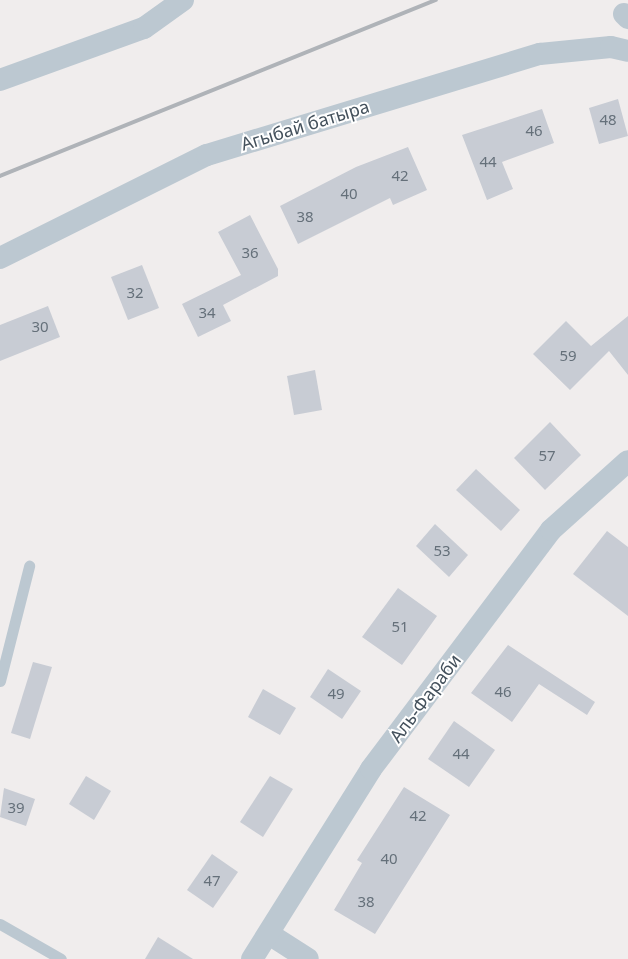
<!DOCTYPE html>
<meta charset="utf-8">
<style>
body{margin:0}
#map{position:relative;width:628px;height:959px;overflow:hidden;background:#f0eded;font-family:"Noto Sans",sans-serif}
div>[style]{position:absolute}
.building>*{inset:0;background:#c8ccd4}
.service>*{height:11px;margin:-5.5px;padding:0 5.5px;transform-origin:5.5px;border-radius:5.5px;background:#bcc8d1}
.minor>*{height:22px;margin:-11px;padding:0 11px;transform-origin:11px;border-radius:11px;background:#bcc8d1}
.rail>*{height:4px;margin:-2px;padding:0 2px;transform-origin:2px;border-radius:2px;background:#afb3b8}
span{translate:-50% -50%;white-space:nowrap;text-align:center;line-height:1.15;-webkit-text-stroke:4px #fff;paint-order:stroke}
.number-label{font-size:15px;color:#65707a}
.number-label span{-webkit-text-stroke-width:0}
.street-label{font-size:18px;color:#44515c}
</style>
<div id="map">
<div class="building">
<div style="clip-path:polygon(618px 99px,628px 136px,599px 144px,589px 108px)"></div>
<div style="clip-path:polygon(542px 109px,554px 143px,502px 162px,513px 189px,487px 200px,462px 135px)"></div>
<div style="clip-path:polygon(408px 147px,427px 190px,393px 205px,390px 198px,298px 244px,280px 206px,356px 167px)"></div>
<div style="clip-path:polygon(250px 215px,278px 269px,278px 276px,223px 305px,231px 321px,198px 337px,182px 304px,241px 275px,218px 232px)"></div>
<div style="clip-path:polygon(142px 265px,159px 308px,128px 320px,111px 277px)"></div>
<div style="clip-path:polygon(48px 306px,60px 337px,0 361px,0 325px)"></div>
<div style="clip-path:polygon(628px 316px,628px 375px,609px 351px,570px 390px,533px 354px,566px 321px,591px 346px)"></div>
<div style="clip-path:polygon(315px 370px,322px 410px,294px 415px,287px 376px)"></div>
<div style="clip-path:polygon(550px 422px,581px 455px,545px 490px,514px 458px)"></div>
<div style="clip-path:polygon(476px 469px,520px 510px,501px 531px,456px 490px)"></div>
<div style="clip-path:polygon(435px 524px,468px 555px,449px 577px,416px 546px)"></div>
<div style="clip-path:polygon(607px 531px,628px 547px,628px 616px,573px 574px)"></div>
<div style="clip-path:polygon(398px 588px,437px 616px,402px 665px,362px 637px)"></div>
<div style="clip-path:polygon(508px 645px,595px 702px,587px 715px,539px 684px,512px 722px,471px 693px)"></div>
<div style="clip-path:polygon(33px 662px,52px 667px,30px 739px,11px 733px)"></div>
<div style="clip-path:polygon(328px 669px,361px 691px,342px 719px,310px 697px)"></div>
<div style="clip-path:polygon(263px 689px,296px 708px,280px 735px,248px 717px)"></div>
<div style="clip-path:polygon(454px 721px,495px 750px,469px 787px,428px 759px)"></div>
<div style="clip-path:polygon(86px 776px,111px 791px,94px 820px,69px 804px)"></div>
<div style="clip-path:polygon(270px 776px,293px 789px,263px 837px,240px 822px)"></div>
<div style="clip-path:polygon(404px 787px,450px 815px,375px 934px,334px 910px,362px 863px,357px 860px)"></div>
<div style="clip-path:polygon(4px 788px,35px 799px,26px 826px,0 817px)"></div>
<div style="clip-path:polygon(212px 854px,238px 872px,213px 908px,187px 890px)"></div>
<div style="clip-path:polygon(158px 937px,193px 959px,145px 959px)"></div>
</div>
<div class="service">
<div style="left:0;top:681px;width:119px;rotate:-75.8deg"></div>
<div style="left:0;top:924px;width:70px;rotate:29.8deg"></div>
</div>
<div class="minor">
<div style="left:624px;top:14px;width:6px;rotate:45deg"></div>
<div style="left:0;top:80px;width:153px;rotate:-19.9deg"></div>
<div style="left:144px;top:28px;width:48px;rotate:-35.7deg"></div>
<div style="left:0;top:258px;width:231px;rotate:-26.5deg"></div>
<div style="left:207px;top:155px;width:348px;rotate:-16.9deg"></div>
<div style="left:540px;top:54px;width:71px;rotate:-5.6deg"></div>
<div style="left:611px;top:47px;width:17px;rotate:13deg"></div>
<div style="left:269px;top:934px;width:46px;rotate:32.7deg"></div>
<div style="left:252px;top:959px;width:224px;rotate:-57.9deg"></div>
<div style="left:371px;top:769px;width:299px;rotate:-53deg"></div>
<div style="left:551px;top:530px;width:103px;rotate:-41.9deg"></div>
</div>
<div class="rail">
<div style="left:0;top:176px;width:470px;rotate:-22deg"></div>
</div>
<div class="number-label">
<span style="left:608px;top:120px">48</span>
<span style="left:534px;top:131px">46</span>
<span style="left:488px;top:162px">44</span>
<span style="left:400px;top:176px">42</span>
<span style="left:349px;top:194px">40</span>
<span style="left:305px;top:217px">38</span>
<span style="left:250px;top:253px">36</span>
<span style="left:135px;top:293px">32</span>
<span style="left:207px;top:313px">34</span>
<span style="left:40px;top:327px">30</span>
<span style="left:568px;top:356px">59</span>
<span style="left:547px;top:456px">57</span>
<span style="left:442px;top:551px">53</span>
<span style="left:400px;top:627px">51</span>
<span style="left:503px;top:692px">46</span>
<span style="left:336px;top:694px">49</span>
<span style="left:461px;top:754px">44</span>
<span style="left:16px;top:808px">39</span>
<span style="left:418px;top:816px">42</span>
<span style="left:389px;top:859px">40</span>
<span style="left:212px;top:881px">47</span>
<span style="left:366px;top:902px">38</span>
</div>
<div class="street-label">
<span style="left:305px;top:125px;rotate:-17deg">Агыбай батыра</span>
<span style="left:425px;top:698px;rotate:-53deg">Аль-Фараби</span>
</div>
</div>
